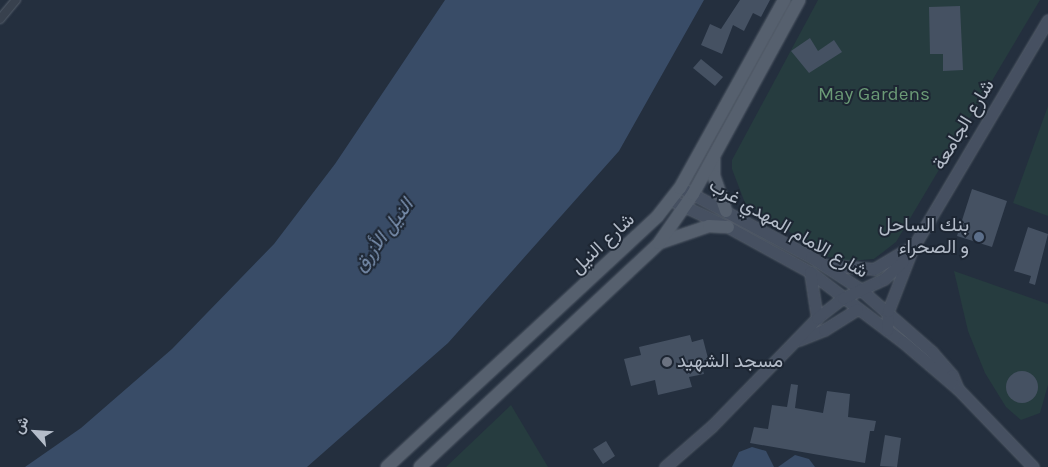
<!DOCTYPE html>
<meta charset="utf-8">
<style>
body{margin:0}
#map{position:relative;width:1048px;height:467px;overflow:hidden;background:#242f3e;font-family:Karla,Vazirmatn,sans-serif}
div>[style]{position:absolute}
.green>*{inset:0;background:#263c3f}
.water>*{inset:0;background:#394c67}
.building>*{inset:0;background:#455162}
.round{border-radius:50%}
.roads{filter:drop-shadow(0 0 1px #565f6c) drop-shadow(0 0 1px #565f6c)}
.minor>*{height:8px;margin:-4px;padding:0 4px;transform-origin:4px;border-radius:4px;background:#38414e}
.secondary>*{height:11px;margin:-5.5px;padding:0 5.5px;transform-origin:5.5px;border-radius:5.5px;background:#465061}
.primary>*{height:12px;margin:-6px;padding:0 6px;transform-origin:6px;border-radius:6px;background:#56606e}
.dots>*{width:14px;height:14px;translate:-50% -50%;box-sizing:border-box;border:2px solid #1d2633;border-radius:50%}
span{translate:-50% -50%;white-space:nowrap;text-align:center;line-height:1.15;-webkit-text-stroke:4px #1d2633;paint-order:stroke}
.park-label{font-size:19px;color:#6b9a76}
.street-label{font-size:19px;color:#b4bcc9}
.poi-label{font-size:19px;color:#b4bcc9}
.right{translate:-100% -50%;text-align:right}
.left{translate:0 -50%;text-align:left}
.water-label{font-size:20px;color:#7c92b1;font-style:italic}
.north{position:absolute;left:10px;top:407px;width:50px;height:50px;-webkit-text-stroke:4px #1d2633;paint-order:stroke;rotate:296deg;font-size:14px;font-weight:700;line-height:20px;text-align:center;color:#b4bcc9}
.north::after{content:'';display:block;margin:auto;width:18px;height:22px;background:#b4bcc9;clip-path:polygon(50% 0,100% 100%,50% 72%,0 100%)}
</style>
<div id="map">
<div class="green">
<div style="clip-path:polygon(818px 0,1040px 0,896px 242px,874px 259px,849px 261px,828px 257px,745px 203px,732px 169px,732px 160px)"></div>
<div style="clip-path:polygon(1048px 106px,1048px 216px,1013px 203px)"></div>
<div style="clip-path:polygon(954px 271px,1048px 304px,1048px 385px,1040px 413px,1021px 420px,1006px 407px,985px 373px,968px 331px)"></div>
<div style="clip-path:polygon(511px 405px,548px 467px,446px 467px)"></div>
</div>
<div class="water">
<div style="clip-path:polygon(445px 0,704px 0,619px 151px,448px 343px,307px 467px,25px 467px,81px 428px,172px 349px,274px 244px,335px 164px)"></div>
<div style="clip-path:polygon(752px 447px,766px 451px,774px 467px,732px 467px,739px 452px)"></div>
<div style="clip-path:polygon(795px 455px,809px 459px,815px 467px,778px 467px)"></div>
</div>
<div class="building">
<div style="clip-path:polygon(740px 0,770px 0,761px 17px,753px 13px,744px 31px,733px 25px,722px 54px,701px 45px,710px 24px,721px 29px)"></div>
<div style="clip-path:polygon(960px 6px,963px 70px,943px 71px,943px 54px,930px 54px,929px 7px)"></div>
<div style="clip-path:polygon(810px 38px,818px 51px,834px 40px,842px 52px,809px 73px,791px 51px)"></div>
<div style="clip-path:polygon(701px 59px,723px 77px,715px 86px,693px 68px)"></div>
<div style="clip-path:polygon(972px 189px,1007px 201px,992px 247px,957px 236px)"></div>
<div style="clip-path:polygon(1028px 227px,1048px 234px,1035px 285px,1029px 283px,1031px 276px,1014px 271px)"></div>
<div style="clip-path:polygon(690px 335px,692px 342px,703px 339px,710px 366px,702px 367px,704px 374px,689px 377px,692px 387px,658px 395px,655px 380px,631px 386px,624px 359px,641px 355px,639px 347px)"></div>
<div class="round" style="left:1006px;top:371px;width:32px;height:32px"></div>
<div style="clip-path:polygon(791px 384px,798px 385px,795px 408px,823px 413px,827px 391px,850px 394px,848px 417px,876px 421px,874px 431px,870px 431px,865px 463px,750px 443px,754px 427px,768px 429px,772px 405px,787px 407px)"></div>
<div style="clip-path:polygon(885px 435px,901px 438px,897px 467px,880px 466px)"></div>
<div style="clip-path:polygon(606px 441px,615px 456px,603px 464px,593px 449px)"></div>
</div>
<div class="roads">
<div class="minor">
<div style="left:0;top:19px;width:25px;rotate:-50deg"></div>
</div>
<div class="secondary">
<div style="left:685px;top:190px;width:143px;rotate:28deg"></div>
<div style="left:811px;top:257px;width:59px;rotate:33.1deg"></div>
<div style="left:860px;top:289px;width:96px;rotate:41.2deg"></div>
<div style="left:932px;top:352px;width:30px;rotate:49deg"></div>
<div style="left:952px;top:375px;width:15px;rotate:67deg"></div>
<div style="left:671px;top:200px;width:63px;rotate:25.3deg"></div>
<div style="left:728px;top:227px;width:94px;rotate:28.8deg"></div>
<div style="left:810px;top:272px;width:116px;rotate:37deg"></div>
<div style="left:903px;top:342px;width:72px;rotate:40.5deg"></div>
<div style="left:958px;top:389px;width:108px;rotate:46.1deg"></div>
<div style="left:826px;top:265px;width:48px;rotate:4.8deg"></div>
<div style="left:874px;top:269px;width:37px;rotate:-31deg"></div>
<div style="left:810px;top:272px;width:47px;rotate:81.3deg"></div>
<div style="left:887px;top:330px;width:19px;rotate:-87deg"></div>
<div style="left:888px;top:311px;width:66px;rotate:-68.8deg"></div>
<div style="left:912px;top:249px;width:266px;rotate:-59.3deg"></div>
<div style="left:799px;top:340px;width:27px;rotate:-22deg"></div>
<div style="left:824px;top:330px;width:39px;rotate:-32deg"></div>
<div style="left:665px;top:467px;width:62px;rotate:-41.1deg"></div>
<div style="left:712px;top:426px;width:151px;rotate:-45.8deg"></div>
<div style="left:817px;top:318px;width:33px;rotate:-38deg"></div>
<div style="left:843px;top:298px;width:45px;rotate:-24.9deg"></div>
<div style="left:884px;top:279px;width:26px;rotate:-43deg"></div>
</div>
<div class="primary">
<div style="left:714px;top:158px;width:18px;rotate:90deg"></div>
<div style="left:714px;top:176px;width:37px;rotate:71deg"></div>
<div style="left:659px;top:243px;width:53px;rotate:-18.8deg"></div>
<div style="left:709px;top:226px;width:19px;rotate:3deg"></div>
<div style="left:387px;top:467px;width:368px;rotate:-42.8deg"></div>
<div style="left:657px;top:217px;width:37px;rotate:-52deg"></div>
<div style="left:680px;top:188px;width:215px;rotate:-61deg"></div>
<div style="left:420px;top:467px;width:328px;rotate:-43.1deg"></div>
<div style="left:659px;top:243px;width:60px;rotate:-55.2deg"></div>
<div style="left:693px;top:194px;width:221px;rotate:-61.3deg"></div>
</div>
</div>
<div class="dots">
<div style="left:979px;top:237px;background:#5c6f8a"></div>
<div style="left:667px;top:362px;background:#6b7280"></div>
</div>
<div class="park-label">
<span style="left:874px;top:95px">May Gardens</span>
</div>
<div class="street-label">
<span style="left:964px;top:125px;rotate:-59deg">شارع الجامعة</span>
<span style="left:788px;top:229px;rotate:30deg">شارع الامام المهدي غرب</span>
<span style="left:603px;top:244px;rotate:-43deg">شارع النيل</span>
</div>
<div class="poi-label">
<span class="right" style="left:969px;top:237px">بنك الساحل<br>و الصحراء</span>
<span class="left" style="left:677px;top:362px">مسجد الشهيد</span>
</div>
<div class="water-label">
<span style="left:383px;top:235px;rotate:-53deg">النيل الأزرق</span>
</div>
<div class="north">ش</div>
</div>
